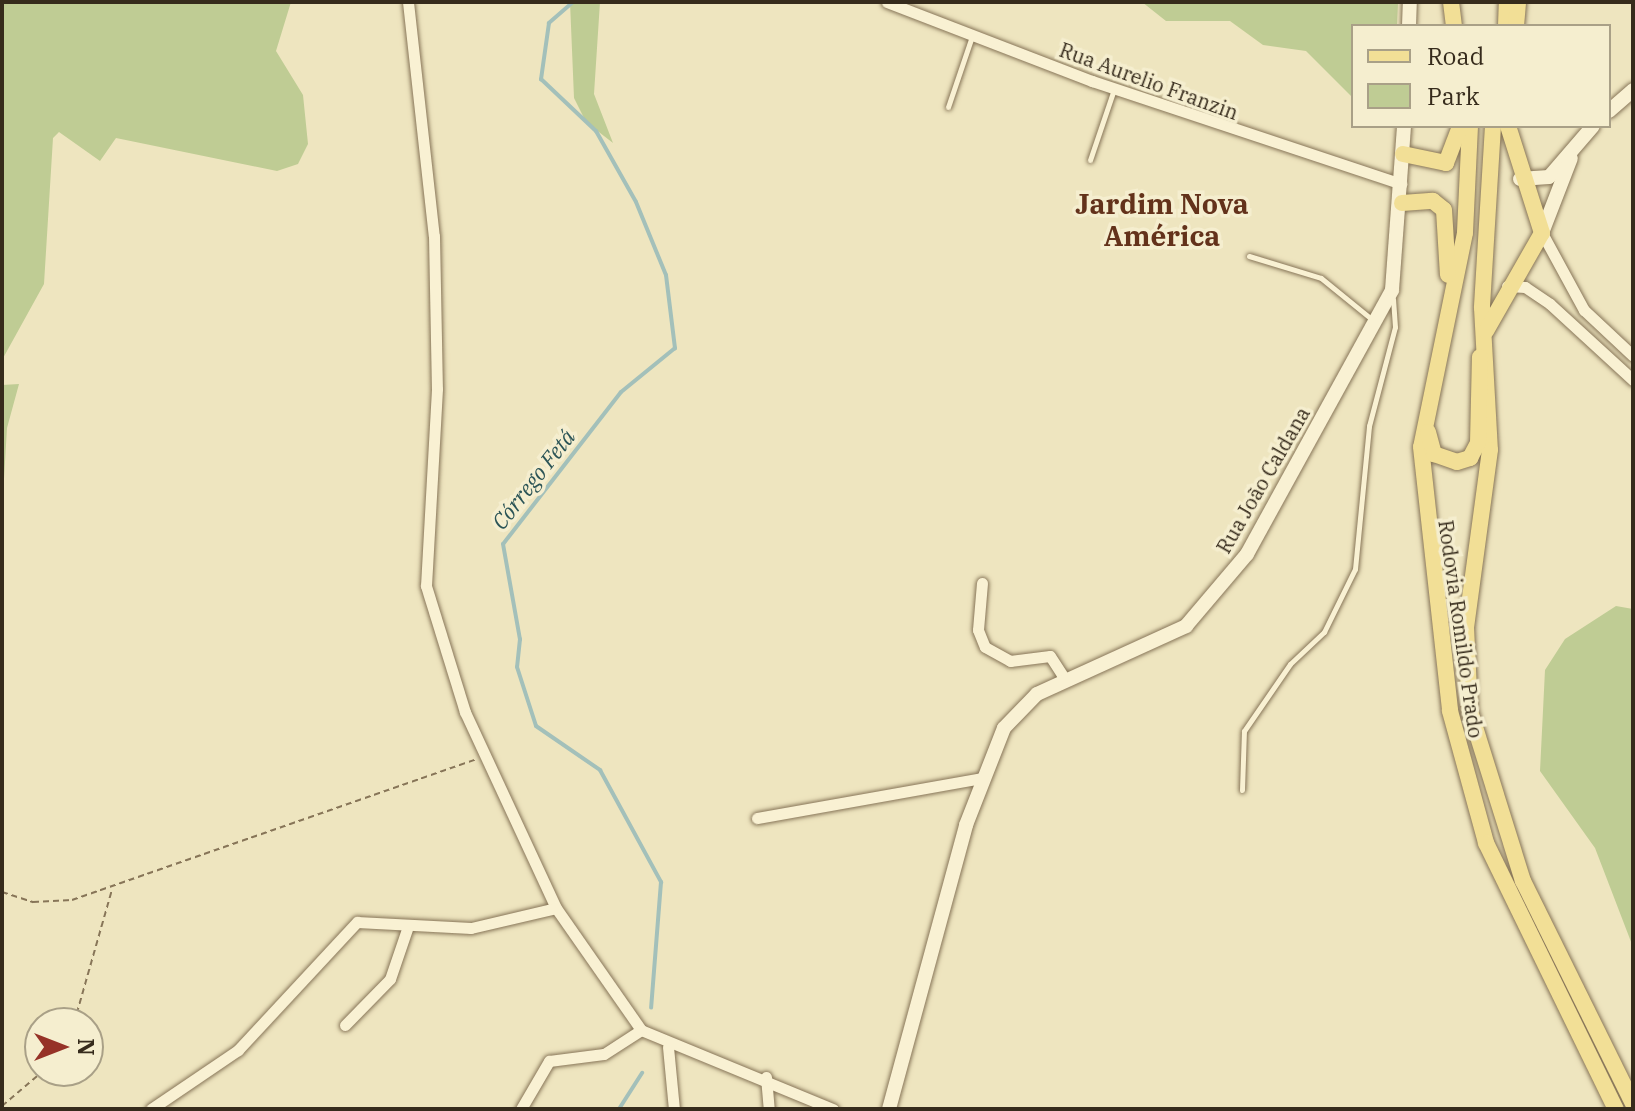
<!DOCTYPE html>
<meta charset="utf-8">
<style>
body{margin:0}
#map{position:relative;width:1635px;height:1111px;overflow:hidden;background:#eee5bf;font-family:"IBM Plex Serif",serif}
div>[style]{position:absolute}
.green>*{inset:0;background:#bfcc94}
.stream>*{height:4px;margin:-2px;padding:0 2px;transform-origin:2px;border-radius:2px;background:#a3c0ba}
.path>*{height:2px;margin-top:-1px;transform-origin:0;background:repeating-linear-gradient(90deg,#877558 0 6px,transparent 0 10px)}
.roads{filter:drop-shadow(0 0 2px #877558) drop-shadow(0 0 2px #877558)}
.service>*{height:5px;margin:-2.5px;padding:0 2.5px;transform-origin:2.5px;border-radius:2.5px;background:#f9f1d3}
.minor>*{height:11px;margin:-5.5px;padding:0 5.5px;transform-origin:5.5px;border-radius:5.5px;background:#f9f1d3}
.tertiary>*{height:14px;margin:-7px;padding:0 7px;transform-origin:7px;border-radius:7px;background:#f9f1d3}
.secondary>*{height:14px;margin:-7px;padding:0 7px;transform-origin:7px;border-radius:7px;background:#f9f1d3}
.primary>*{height:16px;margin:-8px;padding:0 8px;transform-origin:8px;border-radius:8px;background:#f2df96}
span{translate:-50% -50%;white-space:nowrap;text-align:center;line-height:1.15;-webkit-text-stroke:7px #f5eecf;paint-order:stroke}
.street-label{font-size:20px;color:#362b1c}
.water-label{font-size:22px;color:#2b5456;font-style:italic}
.district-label{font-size:28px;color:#63321b;font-weight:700}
.frame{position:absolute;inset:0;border:4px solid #362b1c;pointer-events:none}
.legend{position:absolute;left:1351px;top:24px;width:260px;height:104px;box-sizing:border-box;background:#f5eecf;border:2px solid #a9a087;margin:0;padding:10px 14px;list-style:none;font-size:24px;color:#362b1c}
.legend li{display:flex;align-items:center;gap:16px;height:40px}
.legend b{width:40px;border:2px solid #a9a087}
.north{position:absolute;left:24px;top:1007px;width:80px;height:80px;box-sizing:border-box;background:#f5eecf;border:2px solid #a9a087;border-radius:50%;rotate:90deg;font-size:22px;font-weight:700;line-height:32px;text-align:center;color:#362b1c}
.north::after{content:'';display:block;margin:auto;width:28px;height:36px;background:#963227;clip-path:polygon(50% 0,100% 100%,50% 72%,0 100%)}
</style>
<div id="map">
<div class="green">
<div style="clip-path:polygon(2px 2px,291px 2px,276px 51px,303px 95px,308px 144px,298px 164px,277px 171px,116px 138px,100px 161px,59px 132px,53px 138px,44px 284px,2px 360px)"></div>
<div style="clip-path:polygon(570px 2px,600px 2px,594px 94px,613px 143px,586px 122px,574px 98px)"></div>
<div style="clip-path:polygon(1142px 2px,1398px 2px,1397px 26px,1353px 26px,1351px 96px,1306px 51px,1263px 45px,1230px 21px,1166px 21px)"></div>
<div style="clip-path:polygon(19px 384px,7px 428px,2px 513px,2px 385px)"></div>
<div style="clip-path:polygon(1616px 606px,1633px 609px,1633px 947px,1595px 848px,1540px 771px,1545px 670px,1565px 639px)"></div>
</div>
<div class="stream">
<div style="left:573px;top:2px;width:32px;rotate:139deg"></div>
<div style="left:549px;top:23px;width:57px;rotate:98.1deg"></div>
<div style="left:541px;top:79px;width:76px;rotate:43.4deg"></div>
<div style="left:596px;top:131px;width:81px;rotate:60.6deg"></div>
<div style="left:636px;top:202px;width:79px;rotate:67.7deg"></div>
<div style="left:666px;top:275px;width:74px;rotate:83deg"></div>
<div style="left:675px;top:348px;width:70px;rotate:140.8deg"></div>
<div style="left:621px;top:392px;width:192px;rotate:127.8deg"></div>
<div style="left:503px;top:544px;width:97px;rotate:79.9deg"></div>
<div style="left:520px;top:639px;width:28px;rotate:96deg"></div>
<div style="left:517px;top:667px;width:62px;rotate:72.1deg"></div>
<div style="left:536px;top:726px;width:78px;rotate:34.5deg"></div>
<div style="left:600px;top:770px;width:128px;rotate:61.4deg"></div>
<div style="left:661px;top:882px;width:126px;rotate:94.5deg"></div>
<div style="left:619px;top:1109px;width:43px;rotate:-57.4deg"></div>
</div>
<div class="path">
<div style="left:2px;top:892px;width:33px;rotate:18deg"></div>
<div style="left:33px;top:902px;width:39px;rotate:-3deg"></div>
<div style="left:72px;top:900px;width:427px;rotate:-19.2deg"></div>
<div style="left:74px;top:1023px;width:138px;rotate:-74.1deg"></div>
<div style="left:2px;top:1106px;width:54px;rotate:-40.5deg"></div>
</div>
<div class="roads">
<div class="service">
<div style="left:948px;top:107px;width:75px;rotate:-71.3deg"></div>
<div style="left:1090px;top:160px;width:75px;rotate:-71.3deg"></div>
<div style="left:1249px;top:256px;width:75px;rotate:17deg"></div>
<div style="left:1321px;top:278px;width:68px;rotate:39.1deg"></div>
<div style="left:1242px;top:790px;width:59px;rotate:-88.1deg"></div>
<div style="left:1244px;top:731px;width:81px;rotate:-55.5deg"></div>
<div style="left:1290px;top:664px;width:47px;rotate:-43.3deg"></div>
<div style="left:1324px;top:632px;width:70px;rotate:-63.8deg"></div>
<div style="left:1355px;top:569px;width:144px;rotate:-84.4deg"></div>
<div style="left:1369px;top:426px;width:102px;rotate:-75.3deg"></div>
<div style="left:1395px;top:327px;width:28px;rotate:-94deg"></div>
</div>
<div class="minor">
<div style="left:408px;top:2px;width:235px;rotate:83.7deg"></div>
<div style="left:434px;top:236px;width:153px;rotate:88.9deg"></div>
<div style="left:437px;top:389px;width:197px;rotate:93.2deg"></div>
<div style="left:426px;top:586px;width:132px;rotate:72.8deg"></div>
<div style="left:465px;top:712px;width:216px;rotate:65.1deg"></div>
<div style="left:556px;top:908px;width:149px;rotate:55.1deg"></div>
<div style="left:641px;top:1030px;width:208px;rotate:22.4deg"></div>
<div style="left:887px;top:2px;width:220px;rotate:21.1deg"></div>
<div style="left:1092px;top:81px;width:326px;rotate:18.4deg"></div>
<div style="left:1542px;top:233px;width:88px;rotate:61.4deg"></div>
<div style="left:1584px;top:310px;width:67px;rotate:43.2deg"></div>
<div style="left:1507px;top:286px;width:18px;rotate:3deg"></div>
<div style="left:1525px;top:287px;width:30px;rotate:34deg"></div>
<div style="left:1550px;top:304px;width:113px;rotate:42.5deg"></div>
<div style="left:982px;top:583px;width:47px;rotate:94.9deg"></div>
<div style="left:978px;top:630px;width:18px;rotate:68deg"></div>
<div style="left:985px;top:647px;width:29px;rotate:29deg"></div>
<div style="left:1010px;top:661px;width:40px;rotate:-7.1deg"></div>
<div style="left:1050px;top:656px;width:27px;rotate:57deg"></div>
<div style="left:757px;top:818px;width:228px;rotate:-10.1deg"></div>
<div style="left:345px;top:1025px;width:64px;rotate:-45.6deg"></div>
<div style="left:390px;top:979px;width:56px;rotate:-71.2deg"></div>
<div style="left:668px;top:1047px;width:62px;rotate:84.5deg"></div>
<div style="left:766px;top:1077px;width:32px;rotate:85deg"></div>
<div style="left:151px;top:1109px;width:105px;rotate:-34.1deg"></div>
<div style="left:238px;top:1050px;width:175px;rotate:-47.1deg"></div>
<div style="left:357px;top:922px;width:114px;rotate:3deg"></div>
<div style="left:471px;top:928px;width:87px;rotate:-13.2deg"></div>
<div style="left:521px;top:1109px;width:56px;rotate:-59.7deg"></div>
<div style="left:549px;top:1061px;width:55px;rotate:-7.3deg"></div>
<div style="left:604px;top:1054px;width:44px;rotate:-33deg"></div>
</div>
<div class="tertiary">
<div style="left:1409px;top:26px;width:24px;rotate:-88deg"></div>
<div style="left:889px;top:1109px;width:294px;rotate:-74.8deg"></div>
<div style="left:966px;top:825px;width:104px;rotate:-68.6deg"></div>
<div style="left:1004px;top:728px;width:47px;rotate:-45.9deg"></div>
<div style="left:1037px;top:694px;width:164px;rotate:-24.5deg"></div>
<div style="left:1186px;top:626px;width:94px;rotate:-49.7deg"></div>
<div style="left:1247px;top:554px;width:301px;rotate:-61.2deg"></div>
<div style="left:1392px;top:290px;width:164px;rotate:-85.8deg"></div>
</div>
<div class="secondary">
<div style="left:1609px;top:111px;width:32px;rotate:-41deg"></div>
<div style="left:1520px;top:179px;width:29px;rotate:-4deg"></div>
<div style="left:1549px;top:177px;width:67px;rotate:-49.2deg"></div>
<div style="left:1542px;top:233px;width:80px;rotate:-68.9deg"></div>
</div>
<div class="primary">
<div style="left:1451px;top:2px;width:24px;rotate:83deg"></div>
<div style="left:1506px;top:26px;width:24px;rotate:-88deg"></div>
<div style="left:1516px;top:26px;width:24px;rotate:-85deg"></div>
<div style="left:1470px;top:126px;width:107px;rotate:92.7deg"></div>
<div style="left:1465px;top:233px;width:218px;rotate:101.6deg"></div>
<div style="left:1421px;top:447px;width:266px;rotate:83.7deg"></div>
<div style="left:1450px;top:711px;width:137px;rotate:74.7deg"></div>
<div style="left:1486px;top:843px;width:296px;rotate:64deg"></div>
<div style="left:1493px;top:126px;width:182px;rotate:93.5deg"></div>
<div style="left:1482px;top:308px;width:142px;rotate:86.8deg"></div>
<div style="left:1490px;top:450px;width:179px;rotate:97.7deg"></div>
<div style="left:1466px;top:627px;width:84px;rotate:87.3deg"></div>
<div style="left:1470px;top:711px;width:178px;rotate:72.7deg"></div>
<div style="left:1523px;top:881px;width:249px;rotate:63.7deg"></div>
<div style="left:1403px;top:154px;width:44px;rotate:11.8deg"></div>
<div style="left:1446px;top:163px;width:40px;rotate:-69deg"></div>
<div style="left:1402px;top:203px;width:31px;rotate:-4deg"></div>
<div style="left:1433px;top:201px;width:14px;rotate:39deg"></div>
<div style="left:1444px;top:210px;width:65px;rotate:86.5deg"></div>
<div style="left:1486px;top:331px;width:113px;rotate:-60.3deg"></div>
<div style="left:1542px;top:233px;width:112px;rotate:-107.6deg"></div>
<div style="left:1428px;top:432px;width:23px;rotate:75deg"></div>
<div style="left:1434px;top:454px;width:24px;rotate:19deg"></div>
<div style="left:1457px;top:462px;width:14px;rotate:-17deg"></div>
<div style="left:1470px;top:458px;width:17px;rotate:-62deg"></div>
<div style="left:1478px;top:443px;width:86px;rotate:-88.7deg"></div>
</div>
</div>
<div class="street-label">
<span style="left:1149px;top:81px;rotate:20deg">Rua Aurelio Franzin</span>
<span style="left:1263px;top:480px;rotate:-60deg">Rua João Caldana</span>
<span style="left:1461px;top:629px;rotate:82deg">Rodovia Romildo Prado</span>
</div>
<div class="water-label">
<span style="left:533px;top:479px;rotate:-52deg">Córrego Fetá</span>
</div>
<div class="district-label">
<span style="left:1162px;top:220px">Jardim Nova<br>América</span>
</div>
<div class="frame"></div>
<ul class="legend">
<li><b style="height:10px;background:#f2df96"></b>Road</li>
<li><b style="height:22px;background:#bfcc94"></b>Park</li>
</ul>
<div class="north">N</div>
</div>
